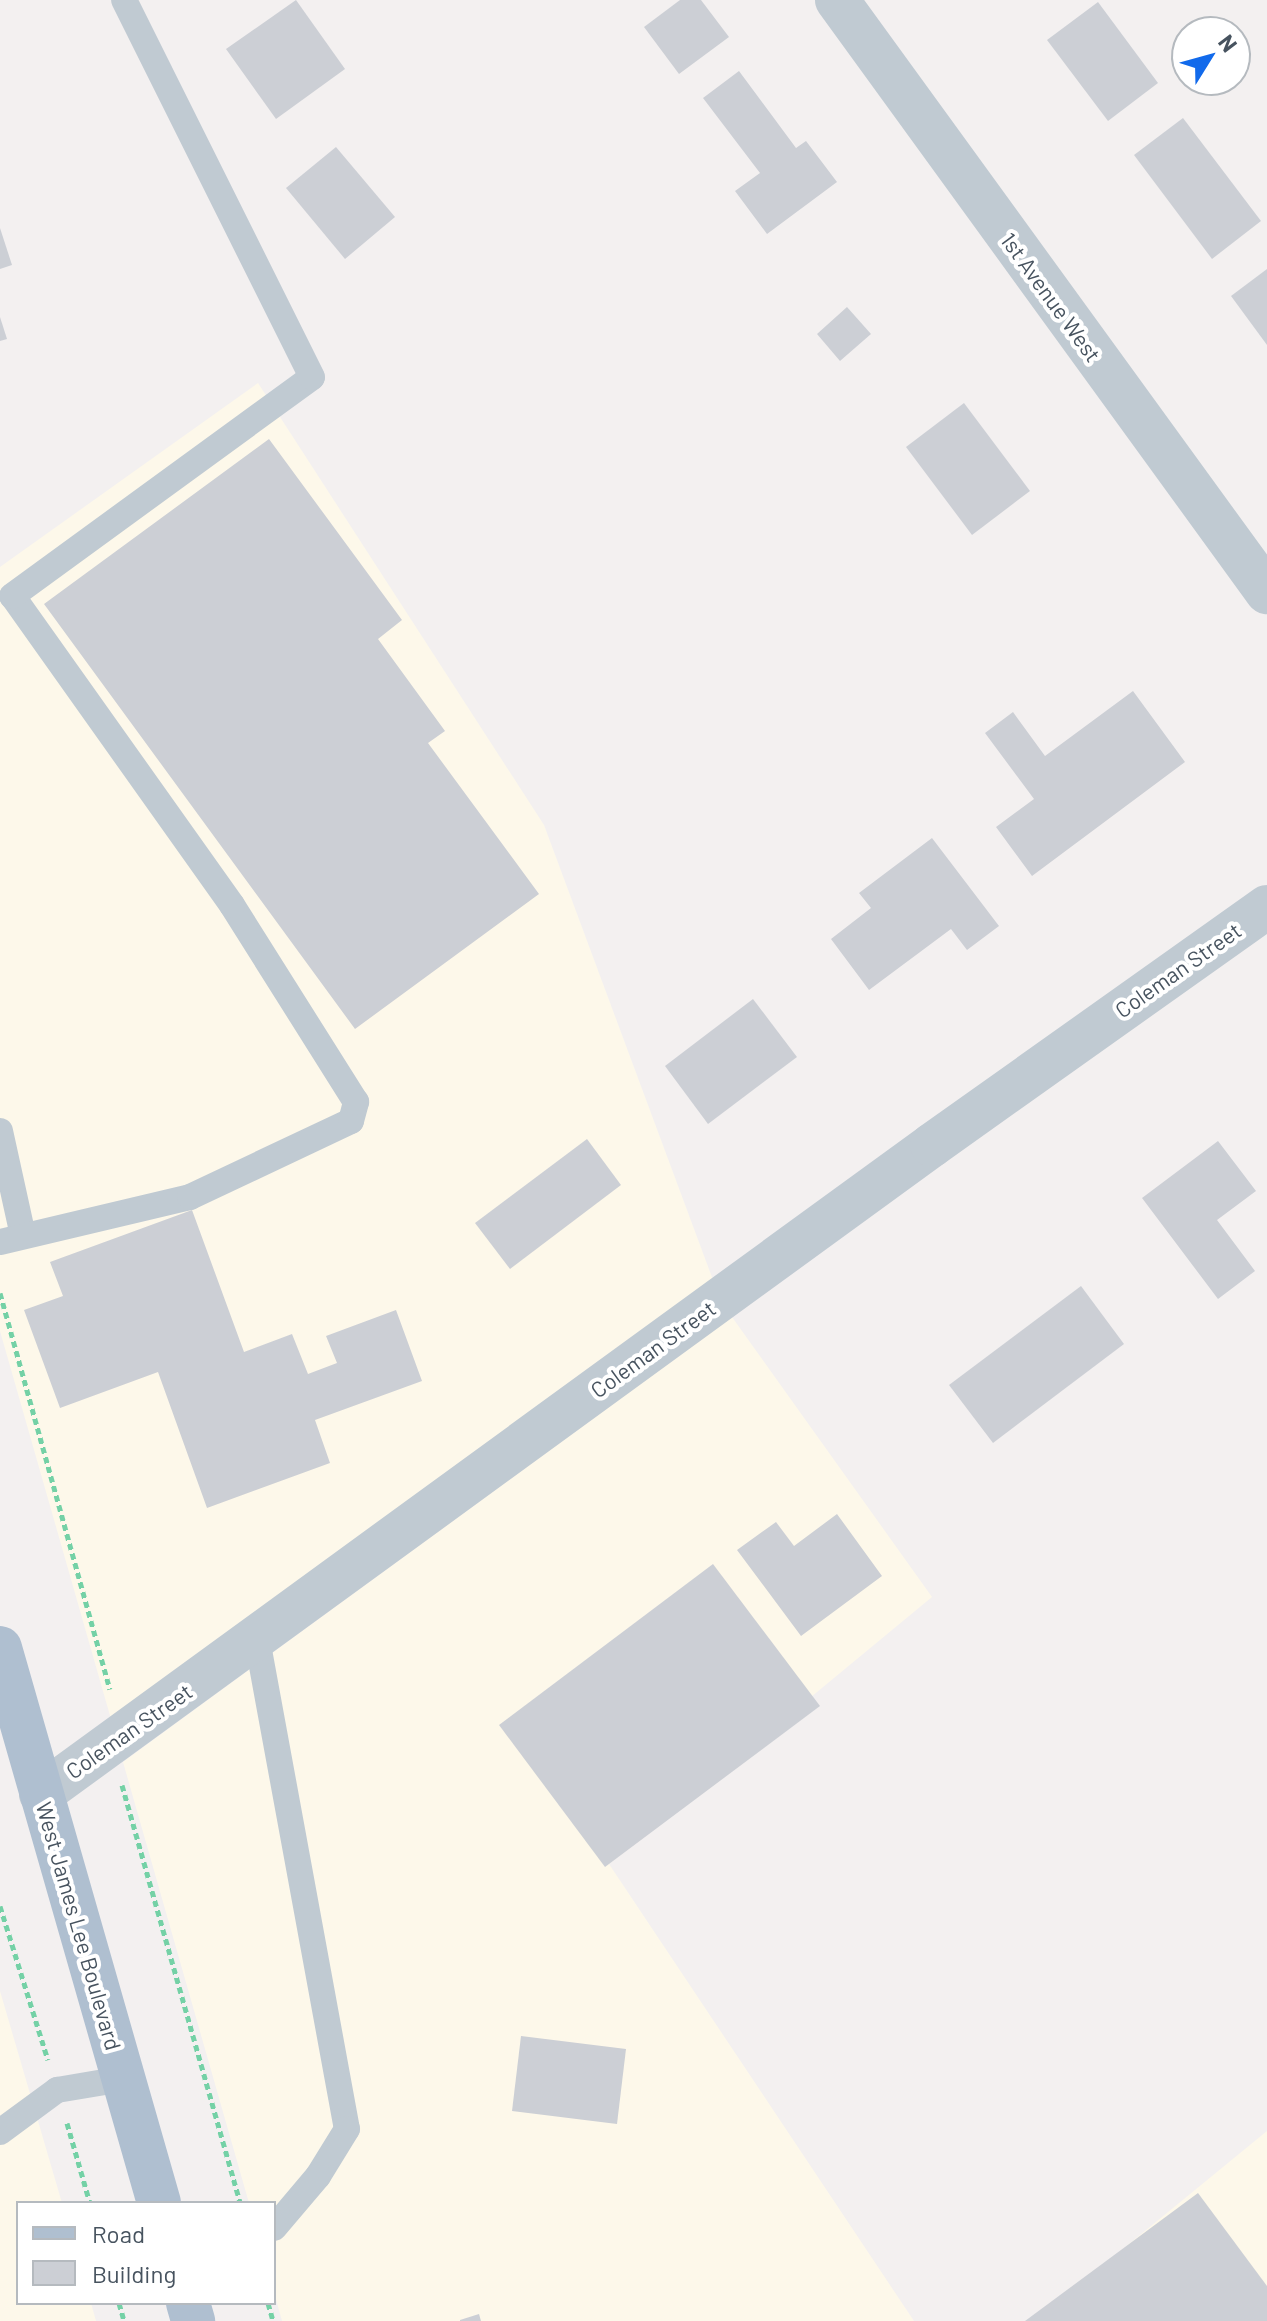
<!DOCTYPE html>
<style>
body{margin:0}
#map{position:relative;width:1267px;height:2321px;overflow:hidden;background:#f3f0f0;font-family:Barlow,sans-serif}
div>[style]{position:absolute}
.commercial>*{inset:0;background:#fdf8ea}
.building>*{inset:0;background:#cccfd5}
.path>*{height:5px;margin-top:-2.5px;transform-origin:0;background:repeating-linear-gradient(90deg,#74d1a6 0 6px,transparent 0 10px)}
.lane>*{height:26px;margin:-13px;padding:0 13px;transform-origin:13px;border-radius:13px;background:#c0cad2}
.street>*{height:44px;margin:-22px;padding:0 22px;transform-origin:22px;border-radius:22px;background:#c0cad2}
.primary>*{height:44px;margin:-22px;padding:0 22px;transform-origin:22px;border-radius:22px;background:#afbfd0}
span{translate:-50% -50%;white-space:nowrap;text-align:center;line-height:1.15;-webkit-text-stroke:8px #fff;paint-order:stroke}
.street-label{font-size:22px;color:#47535f}
.legend{position:absolute;left:16px;top:2201px;width:260px;height:104px;box-sizing:border-box;background:#fff;border:2px solid #b5babf;margin:0;padding:10px 14px;list-style:none;font-size:24px;color:#47535f}
.legend li{display:flex;align-items:center;gap:16px;height:40px}
.legend b{width:40px;border:2px solid #b5babf}
.north{position:absolute;left:1171px;top:16px;width:80px;height:80px;box-sizing:border-box;background:#fff;border:2px solid #b5babf;border-radius:50%;rotate:53deg;font-size:22px;font-weight:700;line-height:32px;text-align:center;color:#47535f}
.north::after{content:'';display:block;margin:auto;width:28px;height:36px;background:#126aeb;clip-path:polygon(50% 0,100% 100%,50% 72%,0 100%)}
</style>
<div id="map">
<div class="commercial">
<div style="clip-path:polygon(258px 383px,544px 825px,713px 1280px,111px 1719px,0 1331px,0 567px)"></div>
<div style="clip-path:polygon(732px 1317px,932px 1597px,609px 1864px,914px 2321px,282px 2321px,274px 2292px,274px 2203px,249px 2203px,123px 1762px)"></div>
<div style="clip-path:polygon(0 1991px,62px 2203px,18px 2203px,18px 2303px,91px 2303px,96px 2321px,0 2321px)"></div>
<div style="clip-path:polygon(1267px 2131px,1267px 2321px,1035px 2321px)"></div>
</div>
<div class="building">
<div style="clip-path:polygon(296px 0,345px 69px,276px 119px,226px 49px)"></div>
<div style="clip-path:polygon(680px 0,701px 0,729px 37px,679px 74px,644px 27px)"></div>
<div style="clip-path:polygon(1098px 2px,1158px 83px,1108px 121px,1047px 40px)"></div>
<div style="clip-path:polygon(739px 71px,796px 148px,806px 141px,837px 182px,767px 234px,735px 191px,760px 173px,703px 98px)"></div>
<div style="clip-path:polygon(1183px 118px,1261px 221px,1212px 259px,1134px 155px)"></div>
<div style="clip-path:polygon(336px 147px,395px 217px,345px 259px,286px 188px)"></div>
<div style="clip-path:polygon(0 228px,12px 265px,0 269px)"></div>
<div style="clip-path:polygon(1267px 269px,1267px 345px,1231px 296px)"></div>
<div style="clip-path:polygon(847px 307px,871px 334px,840px 361px,817px 334px)"></div>
<div style="clip-path:polygon(0 317px,7px 339px,0 341px)"></div>
<div style="clip-path:polygon(964px 403px,1030px 491px,972px 535px,906px 447px)"></div>
<div style="clip-path:polygon(269px 439px,402px 620px,378px 639px,445px 731px,428px 743px,539px 894px,355px 1029px,44px 604px)"></div>
<div style="clip-path:polygon(1133px 691px,1185px 762px,1032px 876px,996px 827px,1034px 799px,985px 733px,1013px 712px,1045px 756px)"></div>
<div style="clip-path:polygon(932px 838px,999px 926px,967px 950px,951px 929px,869px 990px,831px 939px,871px 908px,859px 893px)"></div>
<div style="clip-path:polygon(753px 999px,797px 1057px,708px 1124px,665px 1066px)"></div>
<div style="clip-path:polygon(587px 1139px,621px 1185px,510px 1269px,475px 1223px)"></div>
<div style="clip-path:polygon(1218px 1141px,1256px 1191px,1217px 1220px,1255px 1271px,1218px 1299px,1142px 1198px)"></div>
<div style="clip-path:polygon(192px 1210px,244px 1352px,292px 1334px,308px 1374px,337px 1363px,326px 1336px,396px 1310px,422px 1381px,315px 1420px,330px 1463px,207px 1508px,158px 1372px,60px 1408px,24px 1310px,63px 1296px,50px 1262px)"></div>
<div style="clip-path:polygon(1081px 1286px,1124px 1344px,993px 1443px,949px 1385px)"></div>
<div style="clip-path:polygon(837px 1514px,882px 1576px,801px 1636px,737px 1550px,776px 1522px,794px 1546px)"></div>
<div style="clip-path:polygon(713px 1564px,820px 1706px,605px 1867px,499px 1725px)"></div>
<div style="clip-path:polygon(521px 2036px,626px 2049px,617px 2124px,512px 2111px)"></div>
<div style="clip-path:polygon(1198px 2193px,1267px 2286px,1267px 2321px,1025px 2321px)"></div>
<div style="clip-path:polygon(479px 2314px,481px 2321px,460px 2321px,460px 2320px)"></div>
</div>
<div class="path">
<div style="left:0;top:1293px;width:411px;rotate:74.5deg"></div>
<div style="left:122px;top:1785px;width:434px;rotate:74.2deg"></div>
<div style="left:0;top:1906px;width:161px;rotate:72.7deg"></div>
<div style="left:67px;top:2123px;width:83px;rotate:74deg"></div>
<div style="left:119px;top:2303px;width:19px;rotate:74deg"></div>
<div style="left:268px;top:2303px;width:19px;rotate:74deg"></div>
</div>
<div class="lane">
<div style="left:0;top:1131px;width:107px;rotate:77.6deg"></div>
<div style="left:0;top:1242px;width:195px;rotate:-13.3deg"></div>
<div style="left:190px;top:1197px;width:178px;rotate:-25.3deg"></div>
<div style="left:351px;top:1121px;width:20px;rotate:-75deg"></div>
<div style="left:356px;top:1102px;width:233px;rotate:-122.2deg"></div>
<div style="left:232px;top:905px;width:379px;rotate:-125.4deg"></div>
<div style="left:12px;top:596px;width:371px;rotate:-36.1deg"></div>
<div style="left:312px;top:377px;width:421px;rotate:-116.5deg"></div>
<div style="left:257px;top:1639px;width:498px;rotate:79.6deg"></div>
<div style="left:347px;top:2129px;width:55px;rotate:121.7deg"></div>
<div style="left:318px;top:2176px;width:68px;rotate:130.2deg"></div>
<div style="left:0;top:2132px;width:71px;rotate:-36.4deg"></div>
<div style="left:57px;top:2090px;width:67px;rotate:-9.5deg"></div>
</div>
<div class="street">
<div style="left:837px;top:0;width:732px;rotate:54.01deg"></div>
<div style="left:41px;top:1794px;width:1102px;rotate:-36.07deg"></div>
<div style="left:932px;top:1145px;width:411px;rotate:-35.4deg"></div>
</div>
<div class="primary">
<div style="left:0;top:1648px;width:577px;rotate:74.01deg"></div>
<div style="left:188px;top:2303px;width:19px;rotate:74deg"></div>
</div>
<div class="street-label">
<span style="left:1051px;top:297px;rotate:54deg">1st Avenue West</span>
<span style="left:1178px;top:970px;rotate:-35deg">Coleman Street</span>
<span style="left:653px;top:1349px;rotate:-36deg">Coleman Street</span>
<span style="left:129px;top:1731px;rotate:-35deg">Coleman Street</span>
<span style="left:79px;top:1926px;rotate:74deg">West James Lee Boulevard</span>
</div>
<ul class="legend">
<li><b style="height:10px;background:#afbfd0"></b>Road</li>
<li><b style="height:22px;background:#cccfd5"></b>Building</li>
</ul>
<div class="north">N</div>
</div>
